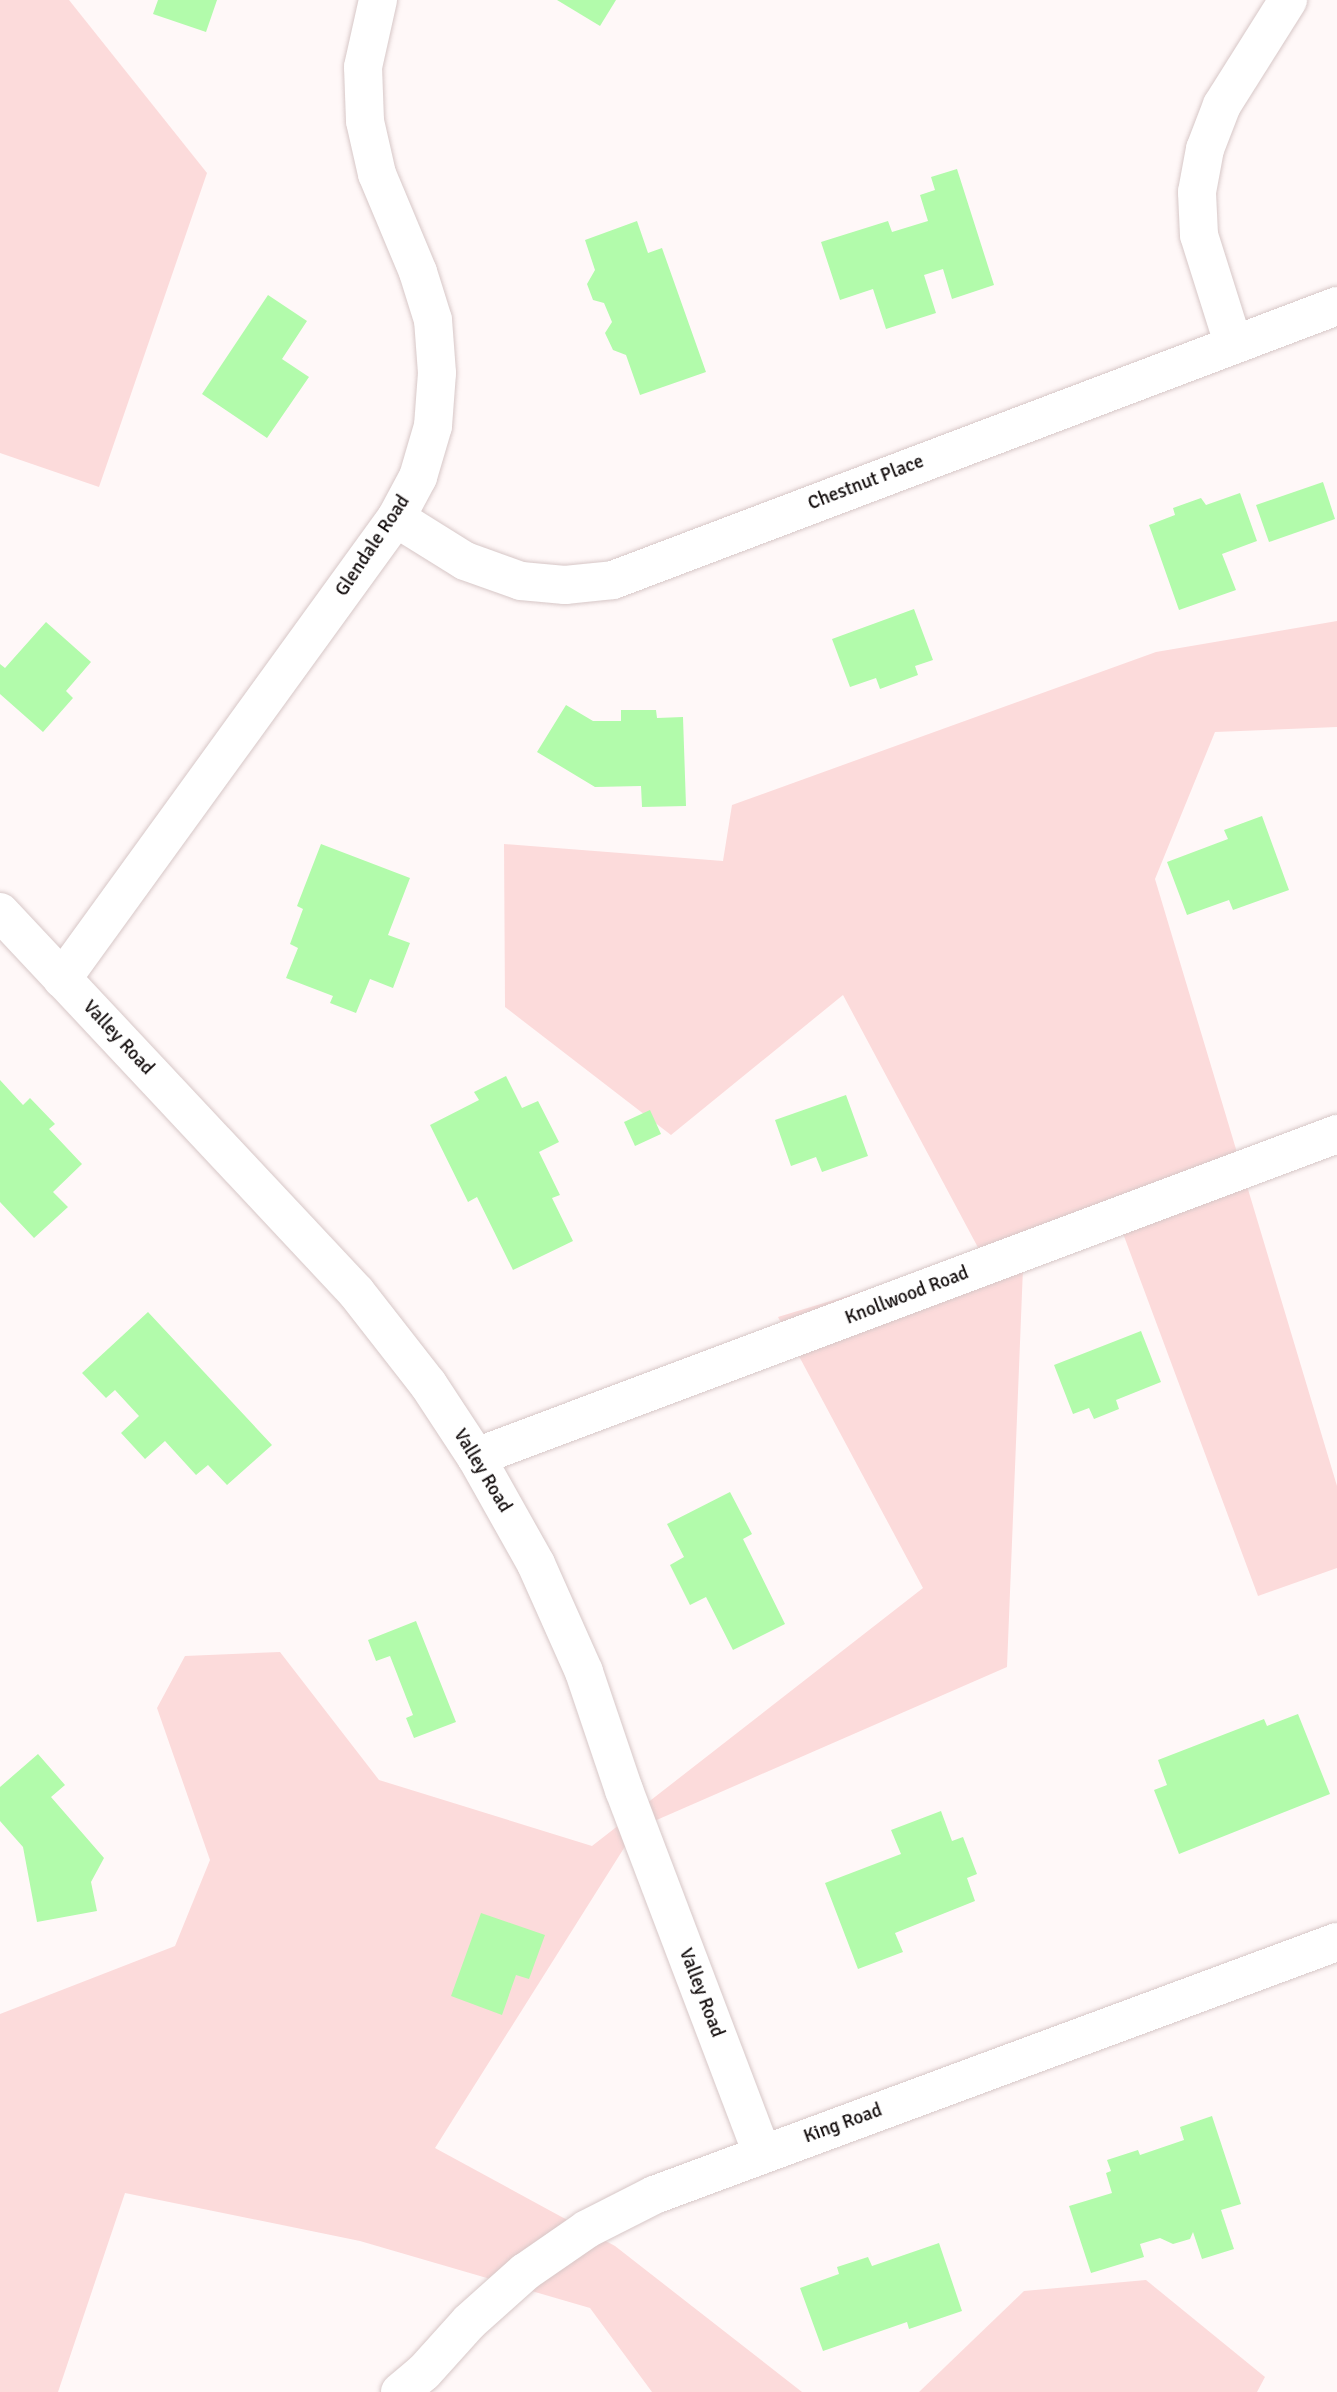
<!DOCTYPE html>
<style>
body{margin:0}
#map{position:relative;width:1337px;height:2392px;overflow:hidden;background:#fff8f8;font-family:Signika,sans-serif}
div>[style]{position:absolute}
.green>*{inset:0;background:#fcdbdb}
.building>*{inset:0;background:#b2fbab}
.roads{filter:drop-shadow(0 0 2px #d7c7c7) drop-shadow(0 0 2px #d7c7c7)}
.minor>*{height:38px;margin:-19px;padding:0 19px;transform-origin:19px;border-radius:19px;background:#fff}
span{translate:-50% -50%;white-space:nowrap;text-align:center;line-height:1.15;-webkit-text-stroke:5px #fff;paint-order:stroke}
.street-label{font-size:19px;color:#120c0c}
</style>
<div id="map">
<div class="green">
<div style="clip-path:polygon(0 0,69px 0,207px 173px,99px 487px,0 453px)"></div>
<div style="clip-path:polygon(1337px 621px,1337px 727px,1215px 732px,1155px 879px,1337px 1486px,1337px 1568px,1258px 1596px,1115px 1212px,1024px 1243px,1007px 1667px,636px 1829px,435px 2148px,615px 2246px,802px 2392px,652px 2392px,590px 2308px,360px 2241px,125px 2193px,58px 2392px,0 2392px,0 2014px,175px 1946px,210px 1860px,157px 1708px,185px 1656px,280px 1652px,379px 1780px,592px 1846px,923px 1588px,778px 1317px,982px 1255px,843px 995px,671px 1135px,505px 1007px,504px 844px,723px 861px,732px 805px,1156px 652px)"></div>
<div style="clip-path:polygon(1146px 2280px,1265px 2377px,1257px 2392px,919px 2392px,1024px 2291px)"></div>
</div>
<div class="building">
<div style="clip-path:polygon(158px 0,217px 0,206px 32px,153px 14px)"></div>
<div style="clip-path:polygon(557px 0,616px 0,600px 26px)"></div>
<div style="clip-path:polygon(957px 169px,994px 285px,952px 299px,943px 269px,924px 275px,936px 313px,886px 329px,873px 289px,840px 300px,821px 242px,888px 221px,892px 232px,928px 221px,920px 195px,935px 190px,931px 177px)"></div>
<div style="clip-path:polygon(637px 221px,648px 253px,662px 248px,706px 372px,640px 395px,626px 355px,613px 350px,605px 333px,612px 322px,604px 303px,593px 300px,587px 284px,595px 270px,585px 240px)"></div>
<div style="clip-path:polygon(268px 295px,307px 321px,282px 359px,309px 377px,267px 438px,202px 394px)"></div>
<div style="clip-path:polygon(1323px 482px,1335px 519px,1269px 542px,1256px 505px)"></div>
<div style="clip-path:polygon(1240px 493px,1257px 541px,1222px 554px,1236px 590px,1179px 610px,1149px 525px,1175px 515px,1173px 508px,1201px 498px,1206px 505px)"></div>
<div style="clip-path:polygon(914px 609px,933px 660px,915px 666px,918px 675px,880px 689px,876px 678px,850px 687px,832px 639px)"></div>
<div style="clip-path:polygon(46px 622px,91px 662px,66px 691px,73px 698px,43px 732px,0 694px,0 664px,5px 668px)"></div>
<div style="clip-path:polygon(566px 705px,593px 721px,621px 721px,621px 710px,656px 710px,657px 718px,683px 717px,686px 806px,642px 807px,641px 786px,595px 787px,537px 752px)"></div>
<div style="clip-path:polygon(1262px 816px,1289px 890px,1233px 910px,1229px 900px,1187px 915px,1167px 862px,1228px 839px,1224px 830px)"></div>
<div style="clip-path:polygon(321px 844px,410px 878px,388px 935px,410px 943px,393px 988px,370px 979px,356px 1013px,330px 1003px,333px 996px,286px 978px,298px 948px,290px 944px,303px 909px,297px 906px)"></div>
<div style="clip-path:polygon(506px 1076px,522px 1108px,538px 1101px,559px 1142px,539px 1152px,560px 1195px,552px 1198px,573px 1241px,513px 1270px,477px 1197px,468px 1202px,430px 1125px,479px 1100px,474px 1092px)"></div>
<div style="clip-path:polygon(0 1080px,23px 1105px,30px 1098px,55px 1124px,49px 1129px,82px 1164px,53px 1192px,68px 1207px,34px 1238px,0 1202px)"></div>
<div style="clip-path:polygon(846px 1095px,868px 1156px,822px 1172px,816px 1157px,791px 1166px,775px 1120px)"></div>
<div style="clip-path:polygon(650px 1110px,661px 1134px,635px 1146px,624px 1122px)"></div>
<div style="clip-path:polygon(148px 1312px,272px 1445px,227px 1485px,208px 1465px,196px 1475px,165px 1441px,145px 1459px,121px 1433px,139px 1416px,115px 1390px,106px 1398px,82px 1373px)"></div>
<div style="clip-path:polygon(1141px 1331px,1161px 1382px,1116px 1400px,1119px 1409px,1094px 1419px,1089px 1408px,1073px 1414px,1054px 1365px)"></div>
<div style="clip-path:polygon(730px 1492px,752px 1534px,743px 1539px,785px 1624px,733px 1650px,706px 1597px,690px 1605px,670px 1565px,684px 1557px,667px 1524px)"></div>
<div style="clip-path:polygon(416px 1621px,456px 1722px,414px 1738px,406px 1718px,413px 1715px,390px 1656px,376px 1661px,368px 1640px)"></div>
<div style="clip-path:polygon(1298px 1714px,1330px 1794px,1179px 1854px,1154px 1790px,1167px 1785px,1158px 1760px,1264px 1719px,1267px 1726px)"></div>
<div style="clip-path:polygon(38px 1754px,65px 1785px,51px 1797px,104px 1858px,91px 1882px,97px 1911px,37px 1922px,23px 1847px,0 1821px,0 1787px)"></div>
<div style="clip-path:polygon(941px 1811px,952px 1841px,963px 1837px,977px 1874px,967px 1878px,975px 1901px,895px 1933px,903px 1952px,858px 1969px,825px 1883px,901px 1854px,891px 1830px)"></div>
<div style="clip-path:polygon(481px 1913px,545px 1935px,529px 1979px,516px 1975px,502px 2015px,451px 1996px)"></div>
<div style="clip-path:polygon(1212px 2116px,1241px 2204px,1221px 2210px,1234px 2249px,1202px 2259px,1193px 2232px,1190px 2239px,1173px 2244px,1160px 2238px,1140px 2244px,1144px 2257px,1091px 2273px,1069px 2206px,1112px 2193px,1106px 2173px,1111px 2171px,1107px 2160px,1138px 2150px,1140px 2155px,1184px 2140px,1180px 2127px)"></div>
<div style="clip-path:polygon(939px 2243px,962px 2311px,909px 2329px,907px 2322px,823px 2351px,800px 2288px,839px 2274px,837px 2267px,868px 2257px,872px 2266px)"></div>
</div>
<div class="roads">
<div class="minor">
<div style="left:1233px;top:343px;width:113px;rotate:-107.5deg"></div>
<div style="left:1199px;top:235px;width:43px;rotate:-92.7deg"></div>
<div style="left:1197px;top:192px;width:44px;rotate:-79.5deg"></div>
<div style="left:1205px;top:149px;width:47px;rotate:-68.9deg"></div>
<div style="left:1222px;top:105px;width:124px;rotate:-57.8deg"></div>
<div style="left:396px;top:518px;width:81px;rotate:31.9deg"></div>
<div style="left:465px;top:561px;width:59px;rotate:19.7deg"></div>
<div style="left:521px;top:581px;width:44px;rotate:5.2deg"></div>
<div style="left:565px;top:585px;width:48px;rotate:-5.9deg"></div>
<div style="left:613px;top:580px;width:774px;rotate:-20.73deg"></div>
<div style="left:0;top:912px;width:521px;rotate:46.87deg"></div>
<div style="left:356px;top:1292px;width:117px;rotate:52deg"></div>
<div style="left:428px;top:1384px;width:87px;rotate:56.7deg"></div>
<div style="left:476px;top:1457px;width:123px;rotate:60.7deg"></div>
<div style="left:536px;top:1564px;width:118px;rotate:66deg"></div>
<div style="left:584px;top:1672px;width:125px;rotate:71.3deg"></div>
<div style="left:624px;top:1790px;width:389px;rotate:69.2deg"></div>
<div style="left:62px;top:979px;width:569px;rotate:-54.08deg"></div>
<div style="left:396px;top:518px;width:47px;rotate:-61.8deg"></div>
<div style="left:418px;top:477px;width:53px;rotate:-73.6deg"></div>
<div style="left:433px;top:426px;width:53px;rotate:-85.7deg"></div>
<div style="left:437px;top:373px;width:53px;rotate:-94.3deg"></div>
<div style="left:433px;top:320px;width:50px;rotate:-107.4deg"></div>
<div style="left:418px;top:272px;width:106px;rotate:-112.7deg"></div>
<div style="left:377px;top:174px;width:54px;rotate:-102.8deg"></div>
<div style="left:365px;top:121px;width:54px;rotate:-92.1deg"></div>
<div style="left:363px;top:67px;width:69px;rotate:-77.4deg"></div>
<div style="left:476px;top:1457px;width:920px;rotate:-20.56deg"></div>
<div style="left:400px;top:2392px;width:31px;rotate:-40deg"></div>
<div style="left:424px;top:2372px;width:67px;rotate:-48deg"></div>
<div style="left:469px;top:2322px;width:75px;rotate:-41.8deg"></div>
<div style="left:525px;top:2272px;width:75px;rotate:-34.7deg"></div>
<div style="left:587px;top:2229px;width:75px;rotate:-26.9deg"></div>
<div style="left:654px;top:2195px;width:728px;rotate:-20.33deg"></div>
</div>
</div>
<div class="street-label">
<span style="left:866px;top:483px;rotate:-21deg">Chestnut Place</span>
<span style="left:373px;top:546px;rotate:-56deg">Glendale Road</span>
<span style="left:118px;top:1038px;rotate:47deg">Valley Road</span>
<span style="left:907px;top:1296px;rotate:-21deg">Knollwood Road</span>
<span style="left:482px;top:1471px;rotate:59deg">Valley Road</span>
<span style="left:701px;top:1993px;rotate:69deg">Valley Road</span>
<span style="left:843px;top:2124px;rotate:-20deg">King Road</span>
</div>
</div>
